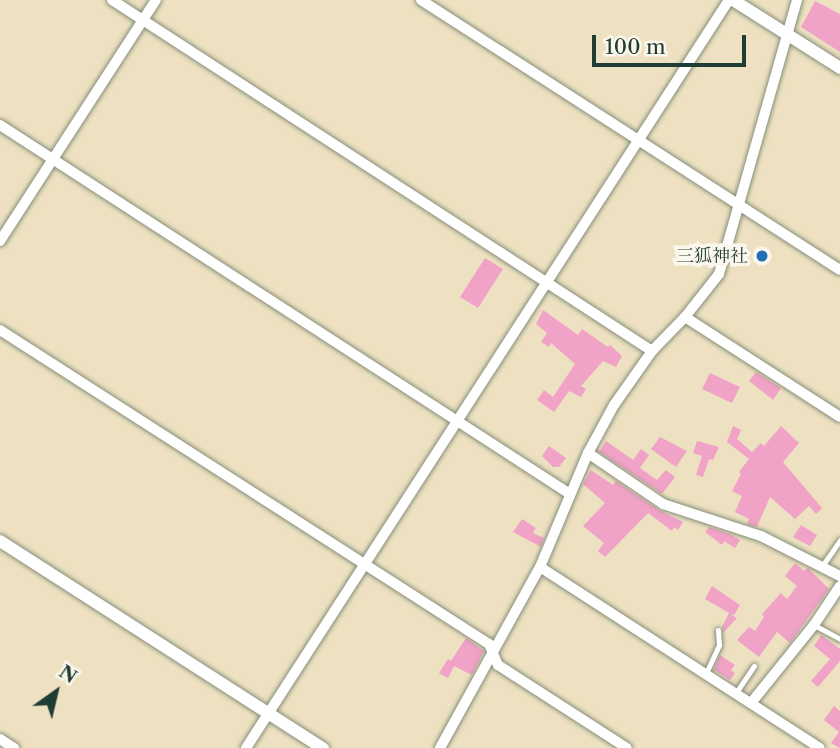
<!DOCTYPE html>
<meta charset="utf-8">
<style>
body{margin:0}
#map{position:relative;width:840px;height:748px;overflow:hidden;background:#ede1c1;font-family:"Libre Caslon Text","Noto Serif JP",serif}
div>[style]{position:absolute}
.building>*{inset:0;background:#f0a2c7}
.roads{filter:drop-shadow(0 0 2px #868f7a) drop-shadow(0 0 2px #868f7a)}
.service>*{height:5px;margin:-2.5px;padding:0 2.5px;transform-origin:2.5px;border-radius:2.5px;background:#fff}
.minor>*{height:10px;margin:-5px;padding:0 5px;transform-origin:5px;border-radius:5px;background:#fff}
.tertiary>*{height:12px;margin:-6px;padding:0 6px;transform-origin:6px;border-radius:6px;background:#fff}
.dots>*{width:19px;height:19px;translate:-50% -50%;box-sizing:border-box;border:4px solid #fbf7ec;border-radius:50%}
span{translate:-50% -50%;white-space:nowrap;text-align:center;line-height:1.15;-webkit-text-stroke:7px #fbf7ec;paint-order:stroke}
.poi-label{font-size:18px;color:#1f3d34}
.right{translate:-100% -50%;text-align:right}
.north{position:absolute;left:21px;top:657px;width:70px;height:70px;-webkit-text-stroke:5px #fbf7ec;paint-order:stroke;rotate:34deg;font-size:19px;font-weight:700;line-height:28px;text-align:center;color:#1f3d34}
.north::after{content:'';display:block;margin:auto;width:24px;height:32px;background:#1f3d34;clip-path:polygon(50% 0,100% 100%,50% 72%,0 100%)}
.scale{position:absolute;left:592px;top:35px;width:154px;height:32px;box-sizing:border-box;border:4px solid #1f3d34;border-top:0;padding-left:9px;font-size:21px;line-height:24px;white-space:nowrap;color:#1f3d34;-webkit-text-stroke:5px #fbf7ec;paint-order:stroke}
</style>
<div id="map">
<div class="building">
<div style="clip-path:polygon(815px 1px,840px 14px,840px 52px,801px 27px)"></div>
<div style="clip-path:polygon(485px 258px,503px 269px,478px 308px,460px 297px)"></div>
<div style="clip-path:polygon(543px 310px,578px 335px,582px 329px,608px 347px,610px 345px,622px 356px,616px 367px,603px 361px,581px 386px,586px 389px,581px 397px,569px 391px,554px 412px,537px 400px,544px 390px,553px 397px,575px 364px,551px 343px,549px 347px,541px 342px,547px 333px,536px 324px)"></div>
<div style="clip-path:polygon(756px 372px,781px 388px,773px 400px,749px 381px)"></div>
<div style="clip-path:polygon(710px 373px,740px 387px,732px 403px,702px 389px)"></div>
<div style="clip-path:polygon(733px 426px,741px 430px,737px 439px,752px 452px,761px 443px,764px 446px,781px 426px,799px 443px,783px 462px,822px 508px,816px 514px,809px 506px,795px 519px,770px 497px,757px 527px,747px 524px,749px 519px,735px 512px,742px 496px,732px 491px,741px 474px,739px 472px,749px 459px,727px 442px)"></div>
<div style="clip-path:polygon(660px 437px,687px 451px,676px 467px,651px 449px)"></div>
<div style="clip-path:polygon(606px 441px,633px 460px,641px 449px,649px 455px,640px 468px,657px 480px,666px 470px,675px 477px,662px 494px,599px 452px)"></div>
<div style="clip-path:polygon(697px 441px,719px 447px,713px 460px,709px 459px,703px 477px,696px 475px,702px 456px,693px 453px)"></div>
<div style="clip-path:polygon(549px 446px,566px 458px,559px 467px,553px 467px,542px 456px)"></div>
<div style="clip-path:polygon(591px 470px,613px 485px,616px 481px,659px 510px,683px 522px,678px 530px,674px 527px,672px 531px,648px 513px,605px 557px,598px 551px,604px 543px,583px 526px,605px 503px,583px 484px)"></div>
<div style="clip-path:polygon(522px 519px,536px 528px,533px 533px,544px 538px,541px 547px,513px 532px)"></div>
<div style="clip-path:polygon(801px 525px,817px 535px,810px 546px,793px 537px)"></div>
<div style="clip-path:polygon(709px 527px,730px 534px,740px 540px,735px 548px,724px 541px,722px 545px,705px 532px)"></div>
<div style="clip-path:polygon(795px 563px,804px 571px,808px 568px,829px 589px,790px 643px,777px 632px,759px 657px,737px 640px,749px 627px,755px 631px,764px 617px,762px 614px,781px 593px,787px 599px,797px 586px,785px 576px)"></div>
<div style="clip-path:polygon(712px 586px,740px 605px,734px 615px,730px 614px,737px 618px,723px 633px,722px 627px,729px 613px,705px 599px)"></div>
<div style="clip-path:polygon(821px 635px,840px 649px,840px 661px,818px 687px,811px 681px,830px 659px,814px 646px)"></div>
<div style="clip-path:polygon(466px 638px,484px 651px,472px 675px,454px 666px,448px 678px,439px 673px,448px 659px,451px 661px)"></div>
<div style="clip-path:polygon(720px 655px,735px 665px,731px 670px,735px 673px,730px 680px,714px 670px)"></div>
<div style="clip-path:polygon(834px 706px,840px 711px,840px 748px,831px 743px,839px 732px,824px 720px)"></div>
</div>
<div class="roads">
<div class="service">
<div style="left:822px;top:566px;width:32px;rotate:-55deg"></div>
<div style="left:814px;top:625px;width:30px;rotate:28deg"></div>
<div style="left:706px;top:673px;width:31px;rotate:-65deg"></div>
<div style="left:719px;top:645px;width:15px;rotate:-94deg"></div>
<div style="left:735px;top:694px;width:34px;rotate:-56deg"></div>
</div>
<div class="minor">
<div style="left:112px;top:0;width:644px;rotate:33.02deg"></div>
<div style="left:421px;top:0;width:498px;rotate:32.8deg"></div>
<div style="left:0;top:125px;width:679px;rotate:32.92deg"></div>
<div style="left:0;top:241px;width:287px;rotate:-57.1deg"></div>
<div style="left:685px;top:317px;width:184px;rotate:32.8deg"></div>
<div style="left:0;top:330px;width:581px;rotate:32.71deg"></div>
<div style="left:489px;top:644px;width:23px;rotate:67deg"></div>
<div style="left:498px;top:665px;width:153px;rotate:32.8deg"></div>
<div style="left:588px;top:453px;width:91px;rotate:34.2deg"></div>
<div style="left:663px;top:504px;width:103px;rotate:18.1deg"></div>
<div style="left:761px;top:536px;width:89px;rotate:26.9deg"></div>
<div style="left:540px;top:567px;width:333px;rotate:32.9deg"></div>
<div style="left:751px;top:703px;width:100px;rotate:-51.1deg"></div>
<div style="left:814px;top:625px;width:47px;rotate:-56.3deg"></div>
<div style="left:0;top:739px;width:17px;rotate:33deg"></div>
<div style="left:246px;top:748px;width:890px;rotate:-57.15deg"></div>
<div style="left:440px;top:748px;width:207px;rotate:-61.1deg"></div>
<div style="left:540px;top:567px;width:124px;rotate:-67.2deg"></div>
<div style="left:588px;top:453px;width:55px;rotate:-61.6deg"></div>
<div style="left:614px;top:405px;width:66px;rotate:-54.9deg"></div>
<div style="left:652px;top:351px;width:47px;rotate:-45.9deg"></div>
<div style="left:685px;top:317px;width:55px;rotate:-51.7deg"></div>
<div style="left:719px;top:274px;width:285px;rotate:-74.1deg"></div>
</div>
<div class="tertiary">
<div style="left:733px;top:0;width:127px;rotate:32.4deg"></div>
<div style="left:0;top:541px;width:384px;rotate:32.7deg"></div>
</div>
</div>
<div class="dots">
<div style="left:762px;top:256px;background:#1f6fb2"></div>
</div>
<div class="poi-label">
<span class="right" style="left:748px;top:256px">三狐神社</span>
</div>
<div class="north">N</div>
<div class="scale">100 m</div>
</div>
